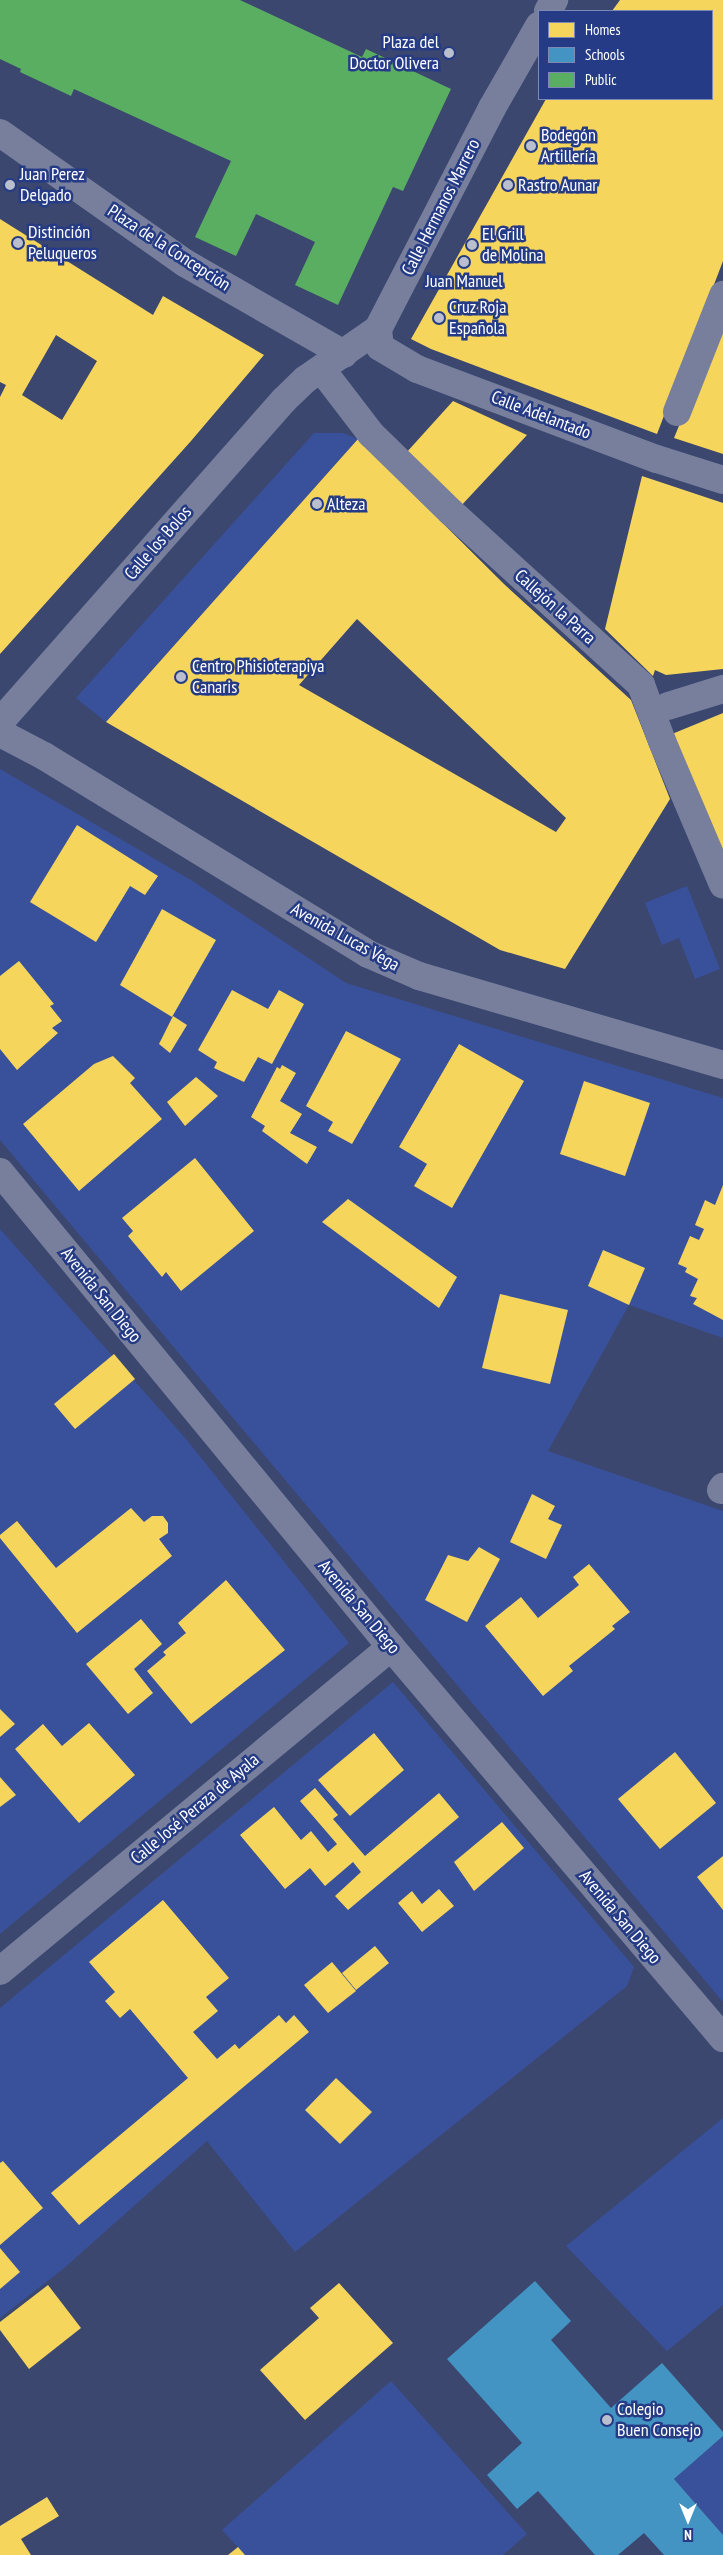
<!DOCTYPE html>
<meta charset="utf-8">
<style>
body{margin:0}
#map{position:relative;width:723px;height:2555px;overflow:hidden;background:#3b476f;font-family:"PT Sans Narrow",sans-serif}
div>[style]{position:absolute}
.green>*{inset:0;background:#39519b}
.homes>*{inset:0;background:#f6d55c}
.schools>*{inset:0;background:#4393c3}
.public>*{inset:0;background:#5aae61}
.street>*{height:28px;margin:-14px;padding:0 14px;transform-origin:14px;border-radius:14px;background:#777f9d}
.dots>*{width:14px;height:14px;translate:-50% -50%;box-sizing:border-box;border:2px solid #253b85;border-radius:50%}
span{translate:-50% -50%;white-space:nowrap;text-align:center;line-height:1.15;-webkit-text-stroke:5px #253b85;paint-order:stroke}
.poi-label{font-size:18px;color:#fff}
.right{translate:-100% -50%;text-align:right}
.left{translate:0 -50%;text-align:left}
.street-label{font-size:18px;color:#fff}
.legend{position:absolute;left:538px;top:10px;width:175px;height:90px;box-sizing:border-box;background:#253b85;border:1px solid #7c89b6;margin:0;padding:6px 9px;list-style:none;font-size:15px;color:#fff}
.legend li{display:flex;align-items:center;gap:10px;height:25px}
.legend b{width:25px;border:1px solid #7c89b6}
.north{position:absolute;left:663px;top:2495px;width:50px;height:50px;-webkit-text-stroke:4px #253b85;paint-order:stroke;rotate:180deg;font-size:14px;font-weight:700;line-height:20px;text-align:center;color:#fff}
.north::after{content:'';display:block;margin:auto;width:18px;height:22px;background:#fff;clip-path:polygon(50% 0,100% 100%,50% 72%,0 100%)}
</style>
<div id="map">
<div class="green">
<div style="clip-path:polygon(314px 433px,343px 433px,358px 439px,106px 722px,76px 698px)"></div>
<div style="clip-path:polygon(0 769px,191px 880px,346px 983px,723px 1098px,723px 1338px,629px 1305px,548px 1451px,723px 1511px,723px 2002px,0 1140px)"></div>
<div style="clip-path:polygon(687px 886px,720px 969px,695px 979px,679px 938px,662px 945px,645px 903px)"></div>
<div style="clip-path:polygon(0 1229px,186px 1439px,349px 1643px,0 1934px)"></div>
<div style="clip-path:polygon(393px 1682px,634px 1967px,627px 1986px,295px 2252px,207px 2141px,63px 2269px,0 2318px,0 2008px)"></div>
<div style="clip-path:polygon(723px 2118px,723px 2305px,667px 2351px,566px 2246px)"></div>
<div style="clip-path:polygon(391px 2381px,527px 2534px,503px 2555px,245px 2555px,222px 2530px)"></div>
<div style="clip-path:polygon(723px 2436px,723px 2535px,674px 2479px)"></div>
</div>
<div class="homes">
<div style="clip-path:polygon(620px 0,723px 0,723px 261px,657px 434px,431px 349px,411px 339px,546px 99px,712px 99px,712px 11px,612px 11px)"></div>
<div style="clip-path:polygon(evenodd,0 219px,153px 315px,163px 296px,264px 355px,191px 441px,0 654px,0 397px,6px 385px,0 382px,0 219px,56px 335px,97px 361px,62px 420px,22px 395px,56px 335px)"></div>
<div style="clip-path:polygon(723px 318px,723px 454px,674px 438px)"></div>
<div style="clip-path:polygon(453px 401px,527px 435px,459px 508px,406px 453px)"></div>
<div style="clip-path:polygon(evenodd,358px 439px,504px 584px,631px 700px,670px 799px,565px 969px,500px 950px,106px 722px,358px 439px,357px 619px,566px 818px,556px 832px,299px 685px,357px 619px)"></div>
<div style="clip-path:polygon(642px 476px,723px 503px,723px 669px,666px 675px,655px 670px,653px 676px,605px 629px)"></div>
<div style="clip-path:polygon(723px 713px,723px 853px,672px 734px)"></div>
<div style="clip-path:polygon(77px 825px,158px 876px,145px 895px,130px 886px,96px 942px,30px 902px)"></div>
<div style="clip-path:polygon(162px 909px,216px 940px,172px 1017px,120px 985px)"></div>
<div style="clip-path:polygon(19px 961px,54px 1004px,50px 1006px,62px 1021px,52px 1028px,58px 1033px,17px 1070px,0 1049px,0 976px)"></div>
<div style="clip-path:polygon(232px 990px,268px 1009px,279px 990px,304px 1004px,272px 1064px,258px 1057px,244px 1082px,214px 1068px,217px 1062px,198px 1050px)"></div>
<div style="clip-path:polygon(173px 1016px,187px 1025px,170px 1053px,159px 1044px)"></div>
<div style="clip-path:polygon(346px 1031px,401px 1059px,352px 1144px,328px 1131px,333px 1122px,306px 1106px)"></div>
<div style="clip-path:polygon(459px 1044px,524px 1081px,452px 1208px,414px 1186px,427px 1164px,399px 1147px)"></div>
<div style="clip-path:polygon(113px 1056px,135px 1078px,130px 1083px,162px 1119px,79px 1191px,23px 1124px,94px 1064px)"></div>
<div style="clip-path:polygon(282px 1065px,296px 1073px,280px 1101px,302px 1114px,290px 1133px,317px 1147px,307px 1164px,262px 1131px,265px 1126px,251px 1117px,277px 1067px,280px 1069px)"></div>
<div style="clip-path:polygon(196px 1077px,218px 1096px,185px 1126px,167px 1102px)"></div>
<div style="clip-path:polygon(584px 1081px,650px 1103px,625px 1176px,560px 1154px)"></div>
<div style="clip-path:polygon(195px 1158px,254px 1231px,181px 1291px,166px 1272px,162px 1277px,128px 1236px,133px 1231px,122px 1218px)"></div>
<div style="clip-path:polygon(723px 1185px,723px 1320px,693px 1304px,697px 1298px,690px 1296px,698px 1279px,685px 1272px,687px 1268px,678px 1264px,690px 1236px,699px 1240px,704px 1229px,695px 1225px,705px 1200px,715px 1205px)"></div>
<div style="clip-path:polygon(348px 1199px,457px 1277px,439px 1308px,322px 1222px)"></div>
<div style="clip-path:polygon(603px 1250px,645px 1268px,629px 1305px,588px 1286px)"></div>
<div style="clip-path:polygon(500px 1294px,568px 1310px,550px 1384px,482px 1368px)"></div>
<div style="clip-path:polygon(114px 1354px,135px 1379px,75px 1429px,54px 1404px)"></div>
<div style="clip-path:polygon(532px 1494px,555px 1506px,548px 1519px,562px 1525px,546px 1559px,510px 1542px)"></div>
<div style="clip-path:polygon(131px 1508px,144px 1522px,152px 1516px,163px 1516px,168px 1523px,168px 1533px,159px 1539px,172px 1556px,77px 1633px,0 1538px,0 1535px,17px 1521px,56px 1568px)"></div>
<div style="clip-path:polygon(479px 1547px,500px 1559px,467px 1622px,425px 1600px,448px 1555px,468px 1561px)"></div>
<div style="clip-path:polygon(589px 1564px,630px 1612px,612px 1626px,615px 1629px,569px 1666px,573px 1671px,543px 1696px,485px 1626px,521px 1597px,538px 1618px,579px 1585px,573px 1577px)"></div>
<div style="clip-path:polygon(226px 1580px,285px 1650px,191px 1724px,147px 1671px,166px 1655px,163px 1652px,186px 1633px,178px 1623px)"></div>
<div style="clip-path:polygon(141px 1619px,162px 1644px,134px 1669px,153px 1693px,128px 1714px,86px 1664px)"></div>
<div style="clip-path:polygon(0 1709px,15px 1724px,0 1737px)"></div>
<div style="clip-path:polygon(89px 1723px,135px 1775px,79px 1823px,15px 1749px,43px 1724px,62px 1746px)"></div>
<div style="clip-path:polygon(374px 1733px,404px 1770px,350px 1816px,318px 1780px)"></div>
<div style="clip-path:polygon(675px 1752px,716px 1803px,660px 1849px,618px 1799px)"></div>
<div style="clip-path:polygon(0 1777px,16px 1795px,0 1807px)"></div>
<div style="clip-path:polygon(315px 1788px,338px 1815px,333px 1819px,365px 1856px,439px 1793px,459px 1817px,348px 1910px,335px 1896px,361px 1872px,353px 1862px,325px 1886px,310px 1868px,285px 1889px,240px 1835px,274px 1807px,301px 1840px,311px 1831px,328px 1852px,337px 1844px,300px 1801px)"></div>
<div style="clip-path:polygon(502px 1822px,524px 1848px,474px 1891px,454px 1862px)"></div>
<div style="clip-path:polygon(723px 1856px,723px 1910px,697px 1877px)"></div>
<div style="clip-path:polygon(439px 1889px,454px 1906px,422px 1932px,398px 1903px,412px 1891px,422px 1904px)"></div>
<div style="clip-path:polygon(163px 1900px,229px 1978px,206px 1997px,218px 2011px,193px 2032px,217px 2059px,235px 2044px,239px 2049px,279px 2015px,286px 2023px,294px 2015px,309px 2032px,79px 2225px,51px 2193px,188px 2078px,130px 2009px,120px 2018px,105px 2001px,115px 1992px,89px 1962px)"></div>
<div style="clip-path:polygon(375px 1946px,389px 1963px,356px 1990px,342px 1973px)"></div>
<div style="clip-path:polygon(332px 1962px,356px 1991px,328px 2013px,304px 1985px)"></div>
<div style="clip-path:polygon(336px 2078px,372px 2112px,340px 2144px,305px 2110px)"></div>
<div style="clip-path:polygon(3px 2161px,43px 2208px,0 2245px,0 2163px)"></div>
<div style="clip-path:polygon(0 2248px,20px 2272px,0 2289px)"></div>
<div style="clip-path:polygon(339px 2283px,393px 2343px,305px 2420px,260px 2370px,319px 2318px,310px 2308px)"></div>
<div style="clip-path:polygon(48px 2285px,81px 2328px,29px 2369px,0 2330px,0 2322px)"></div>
<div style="clip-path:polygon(47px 2497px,59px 2516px,21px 2539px,31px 2555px,0 2555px,0 2526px)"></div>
<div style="clip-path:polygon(238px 2547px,245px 2555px,228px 2555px)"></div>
</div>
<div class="schools">
<div style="clip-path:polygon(535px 2281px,571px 2321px,551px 2340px,611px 2408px,662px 2363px,723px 2432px,723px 2436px,674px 2479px,723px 2535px,723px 2555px,664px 2555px,644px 2533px,618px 2555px,595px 2555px,538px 2491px,517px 2509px,487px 2475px,522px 2443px,447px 2359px)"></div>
</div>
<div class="public">
<div style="clip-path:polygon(0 0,240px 0,362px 57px,366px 49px,451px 89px,403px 191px,393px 187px,338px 305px,295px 285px,315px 242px,256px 214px,236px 256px,195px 237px,231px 161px,74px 89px,71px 96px,20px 72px,21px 69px,0 59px)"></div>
</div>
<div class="street">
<div style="left:548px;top:11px;width:13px;rotate:-61deg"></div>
<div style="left:0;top:133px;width:226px;rotate:35.1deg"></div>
<div style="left:185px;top:263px;width:183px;rotate:29.8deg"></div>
<div style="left:378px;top:329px;width:18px;rotate:84deg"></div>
<div style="left:380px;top:347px;width:43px;rotate:30.7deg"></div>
<div style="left:417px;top:369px;width:256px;rotate:20.6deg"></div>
<div style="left:657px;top:459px;width:69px;rotate:17.7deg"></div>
<div style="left:322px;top:370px;width:81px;rotate:52.6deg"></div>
<div style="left:371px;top:434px;width:112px;rotate:44.3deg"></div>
<div style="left:451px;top:512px;width:257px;rotate:42.3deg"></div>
<div style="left:641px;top:685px;width:60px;rotate:69.4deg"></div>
<div style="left:662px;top:741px;width:156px;rotate:67deg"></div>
<div style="left:677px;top:412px;width:126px;rotate:-68.5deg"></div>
<div style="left:668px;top:706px;width:58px;rotate:-17.2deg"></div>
<div style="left:0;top:722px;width:429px;rotate:-48.6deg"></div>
<div style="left:284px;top:400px;width:30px;rotate:-44deg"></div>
<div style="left:306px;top:379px;width:88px;rotate:-34.8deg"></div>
<div style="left:378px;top:329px;width:249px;rotate:-62.7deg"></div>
<div style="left:492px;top:108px;width:95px;rotate:-60.2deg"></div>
<div style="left:0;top:733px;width:50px;rotate:27.6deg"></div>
<div style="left:44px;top:756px;width:380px;rotate:31.4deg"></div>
<div style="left:368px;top:954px;width:56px;rotate:23.3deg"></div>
<div style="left:419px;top:976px;width:317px;rotate:16.3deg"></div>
<div style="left:0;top:1172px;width:615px;rotate:50.54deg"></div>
<div style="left:391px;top:1647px;width:513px;rotate:49.67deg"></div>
<div style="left:721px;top:1490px;width:4px;rotate:-56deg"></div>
<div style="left:0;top:1971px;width:508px;rotate:-39.65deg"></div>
</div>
<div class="dots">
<div style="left:449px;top:53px;background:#babfcd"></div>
<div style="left:531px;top:146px;background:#babfcd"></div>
<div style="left:10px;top:185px;background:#babfcd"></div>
<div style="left:508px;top:185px;background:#babfcd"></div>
<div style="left:18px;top:243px;background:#babfcd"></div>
<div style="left:472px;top:245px;background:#babfcd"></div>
<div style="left:464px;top:262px;background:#babfcd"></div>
<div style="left:439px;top:318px;background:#babfcd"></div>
<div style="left:317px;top:504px;background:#babfcd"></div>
<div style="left:181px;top:677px;background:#babfcd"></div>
<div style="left:607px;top:2420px;background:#babfcd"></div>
</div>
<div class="poi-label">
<span class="right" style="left:439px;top:53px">Plaza del<br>Doctor Olivera</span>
<span class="left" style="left:541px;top:146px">Bodegón<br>Artillería</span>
<span class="left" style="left:20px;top:185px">Juan Perez<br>Delgado</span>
<span class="left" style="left:518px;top:185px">Rastro Aunar</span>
<span class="left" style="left:28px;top:243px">Distinción<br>Peluqueros</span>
<span class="left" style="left:482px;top:245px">El Grill<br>de Molina</span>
<span style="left:464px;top:281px">Juan Manuel</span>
<span class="left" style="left:449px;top:318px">Cruz Roja<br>Española</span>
<span class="left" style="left:327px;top:504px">Alteza</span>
<span class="left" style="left:192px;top:677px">Centro Phisioterapiya<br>Canaris</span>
<span class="left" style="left:617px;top:2420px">Colegio<br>Buen Consejo</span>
</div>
<div class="street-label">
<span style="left:441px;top:207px;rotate:-63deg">Calle Hermanos Marrero</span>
<span style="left:169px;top:248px;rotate:33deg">Plaza de la Concepción</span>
<span style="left:541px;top:415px;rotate:21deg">Calle Adelantado</span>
<span style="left:158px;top:543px;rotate:-49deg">Calle los Bolos</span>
<span style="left:555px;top:607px;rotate:42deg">Callejón la Parra</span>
<span style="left:345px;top:937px;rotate:29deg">Avenida Lucas Vega</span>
<span style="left:101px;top:1295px;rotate:51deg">Avenida San Diego</span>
<span style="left:359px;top:1607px;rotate:50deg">Avenida San Diego</span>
<span style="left:195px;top:1809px;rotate:-40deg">Calle José Peraza de Ayala</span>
<span style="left:620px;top:1917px;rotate:50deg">Avenida San Diego</span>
</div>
<ul class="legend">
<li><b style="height:14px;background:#f6d55c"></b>Homes</li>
<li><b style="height:14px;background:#4393c3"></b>Schools</li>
<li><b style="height:14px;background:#5aae61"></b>Public</li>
</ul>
<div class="north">N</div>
</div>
